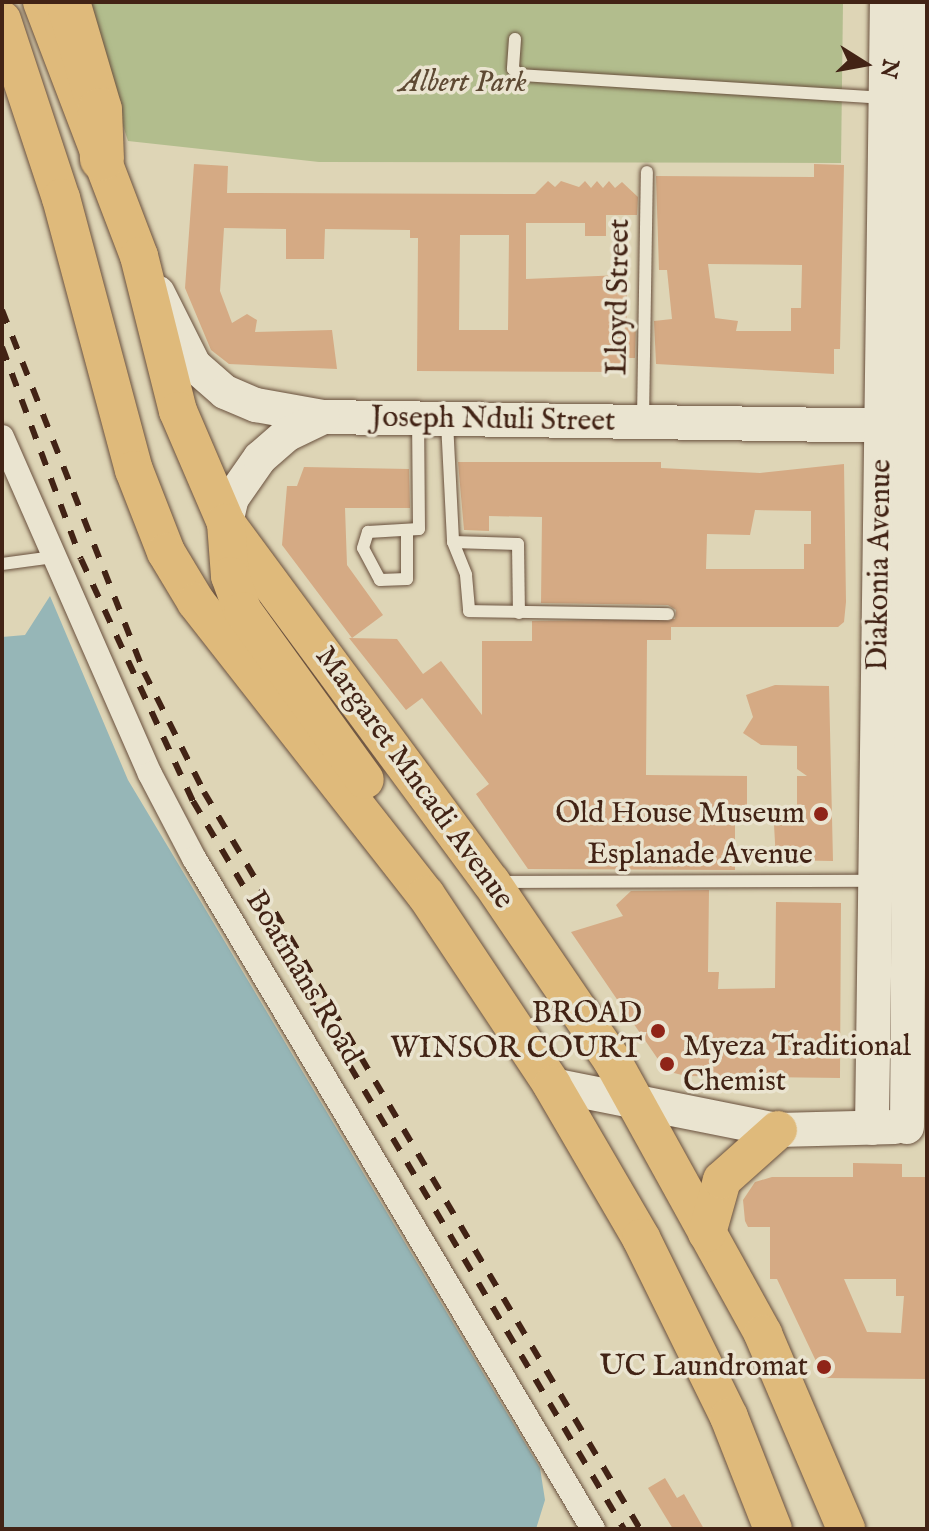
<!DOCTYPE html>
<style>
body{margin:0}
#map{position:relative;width:929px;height:1531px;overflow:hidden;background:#ded5b6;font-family:"IM FELL English",serif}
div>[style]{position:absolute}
.green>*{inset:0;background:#b2bd8d}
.water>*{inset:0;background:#96b6b7}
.building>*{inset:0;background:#d5aa84}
.roads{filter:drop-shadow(0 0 2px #69503d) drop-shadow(0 0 2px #69503d)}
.lane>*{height:12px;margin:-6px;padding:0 6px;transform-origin:6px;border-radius:6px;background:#eae4d0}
.street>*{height:24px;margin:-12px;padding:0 12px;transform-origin:12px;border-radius:12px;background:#eae4d0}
.secondary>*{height:34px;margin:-17px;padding:0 17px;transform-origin:17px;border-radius:17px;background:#eae4d0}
.primary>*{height:38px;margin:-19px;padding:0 19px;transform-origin:19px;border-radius:19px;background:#dfba7b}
.highway>*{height:44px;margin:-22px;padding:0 22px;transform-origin:22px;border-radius:22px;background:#dfba7b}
.rail>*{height:6px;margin-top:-3px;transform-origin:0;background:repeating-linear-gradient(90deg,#422315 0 14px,transparent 0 28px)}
.dots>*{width:22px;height:22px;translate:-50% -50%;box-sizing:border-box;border:4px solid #eae4d0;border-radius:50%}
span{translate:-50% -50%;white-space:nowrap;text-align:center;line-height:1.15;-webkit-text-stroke:7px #eae4d0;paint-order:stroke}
.park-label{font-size:30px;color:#5e4a33;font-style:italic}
.street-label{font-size:30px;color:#422315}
.poi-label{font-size:30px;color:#422315}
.right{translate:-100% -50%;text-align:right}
.left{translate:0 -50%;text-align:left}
.frame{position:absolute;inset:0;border:4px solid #422315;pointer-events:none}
.north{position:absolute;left:825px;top:24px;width:80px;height:80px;-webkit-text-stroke:6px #eae4d0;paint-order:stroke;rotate:101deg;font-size:22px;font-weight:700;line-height:32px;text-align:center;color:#422315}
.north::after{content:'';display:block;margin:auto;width:28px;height:36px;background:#422315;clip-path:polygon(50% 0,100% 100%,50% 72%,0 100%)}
</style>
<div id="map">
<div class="green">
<div style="clip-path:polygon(83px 2px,843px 2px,841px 163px,319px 162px,128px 141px)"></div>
</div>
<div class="water">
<div style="clip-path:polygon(50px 596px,128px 780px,540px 1468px,545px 1500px,536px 1529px,2px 1529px,2px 637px,25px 635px)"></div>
</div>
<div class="building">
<div style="clip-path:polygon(evenodd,194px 164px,228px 166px,227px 193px,535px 194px,548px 181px,555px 187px,561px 181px,579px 187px,585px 181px,591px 188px,597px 181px,603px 188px,609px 181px,615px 188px,622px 182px,638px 197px,637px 215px,606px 215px,606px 236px,585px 236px,585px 223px,526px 223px,526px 279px,622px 275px,622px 282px,627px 282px,627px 325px,636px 324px,635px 358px,621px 358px,622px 372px,417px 371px,418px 238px,410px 238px,410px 230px,325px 229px,324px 259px,286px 259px,286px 229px,224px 228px,220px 291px,232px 323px,247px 314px,257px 320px,255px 332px,332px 330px,337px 369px,229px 364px,211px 350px,185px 288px,194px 164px,460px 235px,509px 235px,508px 330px,459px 330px,460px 235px)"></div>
<div style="clip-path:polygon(evenodd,814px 164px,844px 165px,840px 349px,834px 349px,834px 374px,656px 364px,654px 321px,672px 319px,667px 270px,659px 270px,656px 176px,814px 177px,814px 164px,708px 264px,802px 265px,801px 308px,791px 308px,791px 331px,736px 331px,738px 321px,715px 318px,708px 264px)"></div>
<div style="clip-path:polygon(evenodd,458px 462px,661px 462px,661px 468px,760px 473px,844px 464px,846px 602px,844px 622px,838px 627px,671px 627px,671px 640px,647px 640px,646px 775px,747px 776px,747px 806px,735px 816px,735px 870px,528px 869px,476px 794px,489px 784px,422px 698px,406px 710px,349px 638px,397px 639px,423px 674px,441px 661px,482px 715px,482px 641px,532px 641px,532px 621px,675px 619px,676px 610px,668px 605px,541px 603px,542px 517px,489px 516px,489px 531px,464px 530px,458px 462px,755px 510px,811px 511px,811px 544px,804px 544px,804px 569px,706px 569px,707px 534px,750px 535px,755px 510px)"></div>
<div style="clip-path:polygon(304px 467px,409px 469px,410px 508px,345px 508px,347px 565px,383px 615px,352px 638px,282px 545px,287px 486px,297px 486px)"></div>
<div style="clip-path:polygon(775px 685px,829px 686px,833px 861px,776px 860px,773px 807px,797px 808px,797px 776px,807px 776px,797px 769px,797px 746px,761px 745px,743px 733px,753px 717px,746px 695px)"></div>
<div style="clip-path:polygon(709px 890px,708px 972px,719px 972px,718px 989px,775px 988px,776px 902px,841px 903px,840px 1078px,686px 1076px,666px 1071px,571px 932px,623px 916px,616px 905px,631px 891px)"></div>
<div style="clip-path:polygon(evenodd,853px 1163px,902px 1164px,902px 1177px,927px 1177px,927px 1379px,824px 1378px,777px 1279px,770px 1279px,770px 1227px,748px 1227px,745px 1221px,743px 1200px,755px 1182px,772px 1177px,853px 1177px,853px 1163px,844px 1279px,896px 1279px,896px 1296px,904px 1296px,901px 1333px,867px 1332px,844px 1279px)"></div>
<div style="clip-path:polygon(665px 1478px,677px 1498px,684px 1494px,704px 1529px,673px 1529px,648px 1488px)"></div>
</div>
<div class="roads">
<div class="lane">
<div style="left:515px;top:39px;width:30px;rotate:94deg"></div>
<div style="left:513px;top:69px;width:9px;rotate:41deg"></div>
<div style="left:520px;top:75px;width:364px;rotate:3.6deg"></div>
<div style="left:643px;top:419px;width:247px;rotate:-89.1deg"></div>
<div style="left:447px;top:422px;width:120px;rotate:87.1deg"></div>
<div style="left:453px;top:542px;width:35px;rotate:68deg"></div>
<div style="left:466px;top:575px;width:36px;rotate:85deg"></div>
<div style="left:469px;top:611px;width:199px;rotate:0.9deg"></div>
<div style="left:407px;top:530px;width:49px;rotate:90deg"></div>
<div style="left:407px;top:579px;width:27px;rotate:178deg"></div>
<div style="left:380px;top:580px;width:36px;rotate:-118deg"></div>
<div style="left:363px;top:548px;width:17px;rotate:-73deg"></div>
<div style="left:368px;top:532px;width:51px;rotate:-3.4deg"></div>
<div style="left:419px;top:529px;width:108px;rotate:-90.5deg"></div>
<div style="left:453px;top:542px;width:65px;rotate:1.8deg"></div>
<div style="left:518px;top:544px;width:69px;rotate:89.2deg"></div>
<div style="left:2px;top:564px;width:52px;rotate:-7.7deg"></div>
<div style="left:500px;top:882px;width:373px;rotate:-0.2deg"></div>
</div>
<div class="street">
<div style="left:2px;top:437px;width:368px;rotate:66.3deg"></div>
<div style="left:150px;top:774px;width:95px;rotate:62.4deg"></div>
<div style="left:194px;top:858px;width:781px;rotate:59.26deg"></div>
</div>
<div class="secondary">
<div style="left:158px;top:293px;width:80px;rotate:63.4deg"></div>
<div style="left:194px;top:365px;width:41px;rotate:41.1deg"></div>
<div style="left:225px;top:392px;width:34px;rotate:23deg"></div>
<div style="left:256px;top:405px;width:68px;rotate:10.2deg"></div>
<div style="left:323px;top:417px;width:580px;rotate:0.89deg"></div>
<div style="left:226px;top:523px;width:26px;rotate:-77deg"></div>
<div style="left:232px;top:498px;width:49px;rotate:-55deg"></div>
<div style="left:260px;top:458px;width:35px;rotate:-41deg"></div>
<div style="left:286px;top:435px;width:41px;rotate:-25.9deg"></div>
<div style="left:552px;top:1085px;width:230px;rotate:11.3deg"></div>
<div style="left:778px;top:1130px;width:117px;rotate:-1.5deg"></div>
<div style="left:907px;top:1127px;width:1125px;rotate:-89.64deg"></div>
<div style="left:872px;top:1128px;width:1126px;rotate:-89.24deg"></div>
</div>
<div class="primary">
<div style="left:42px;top:2px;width:272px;rotate:69.1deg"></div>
<div style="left:139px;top:256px;width:160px;rotate:75.9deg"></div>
<div style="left:178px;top:411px;width:122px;rotate:66.8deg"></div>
<div style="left:226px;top:523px;width:446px;rotate:53.6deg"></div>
<div style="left:491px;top:882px;width:215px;rotate:55.8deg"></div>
<div style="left:612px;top:1060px;width:313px;rotate:61.1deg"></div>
<div style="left:763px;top:1334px;width:212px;rotate:66.9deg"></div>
<div style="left:2px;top:20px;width:188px;rotate:71.7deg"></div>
<div style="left:61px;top:198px;width:282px;rotate:75deg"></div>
<div style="left:134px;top:470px;width:88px;rotate:68.7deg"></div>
<div style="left:166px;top:552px;width:58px;rotate:59deg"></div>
<div style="left:196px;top:602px;width:372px;rotate:51.9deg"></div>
<div style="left:426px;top:895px;width:228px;rotate:56.4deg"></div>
<div style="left:552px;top:1085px;width:177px;rotate:59.8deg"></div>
<div style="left:641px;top:1238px;width:199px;rotate:63.8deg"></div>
<div style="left:729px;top:1417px;width:120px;rotate:68.6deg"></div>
<div style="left:226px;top:523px;width:53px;rotate:85.7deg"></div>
<div style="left:230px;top:576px;width:37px;rotate:70deg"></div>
<div style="left:243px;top:611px;width:208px;rotate:54.2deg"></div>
<div style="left:707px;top:1233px;width:55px;rotate:-74.2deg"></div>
<div style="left:722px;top:1180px;width:75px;rotate:-41.8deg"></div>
</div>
<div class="highway">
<div style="left:68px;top:2px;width:113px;rotate:73.5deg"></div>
<div style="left:100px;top:110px;width:49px;rotate:87.7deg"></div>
</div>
</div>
<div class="rail">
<div style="left:2px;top:310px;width:389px;rotate:68.6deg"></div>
<div style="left:144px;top:672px;width:134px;rotate:63.4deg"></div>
<div style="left:204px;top:792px;width:856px;rotate:59.39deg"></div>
<div style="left:2px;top:347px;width:226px;rotate:69.6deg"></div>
<div style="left:81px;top:559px;width:267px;rotate:65.2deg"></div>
<div style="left:193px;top:801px;width:846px;rotate:59.37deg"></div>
</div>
<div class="dots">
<div style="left:821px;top:814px;background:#8f2418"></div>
<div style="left:658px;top:1031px;background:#8f2418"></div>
<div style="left:667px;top:1064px;background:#8f2418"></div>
<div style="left:824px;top:1367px;background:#8f2418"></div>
</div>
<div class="park-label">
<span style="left:463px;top:83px">Albert Park</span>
</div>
<div class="street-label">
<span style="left:619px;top:297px;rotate:-89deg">Lloyd Street</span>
<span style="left:493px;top:420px;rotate:1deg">Joseph Nduli Street</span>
<span style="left:880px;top:565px;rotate:-89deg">Diakonia Avenue</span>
<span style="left:414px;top:778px;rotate:54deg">Margaret Mncadi Avenue</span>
<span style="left:700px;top:855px">Esplanade Avenue</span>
<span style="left:303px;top:978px;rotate:59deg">Boatmans Road</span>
</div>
<div class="poi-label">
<span class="right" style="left:805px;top:814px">Old House Museum</span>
<span class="right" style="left:642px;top:1031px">BROAD<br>WINSOR COURT</span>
<span class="left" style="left:683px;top:1064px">Myeza Traditional<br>Chemist</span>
<span class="right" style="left:808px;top:1367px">UC Laundromat</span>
</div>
<div class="frame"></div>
<div class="north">N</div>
</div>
